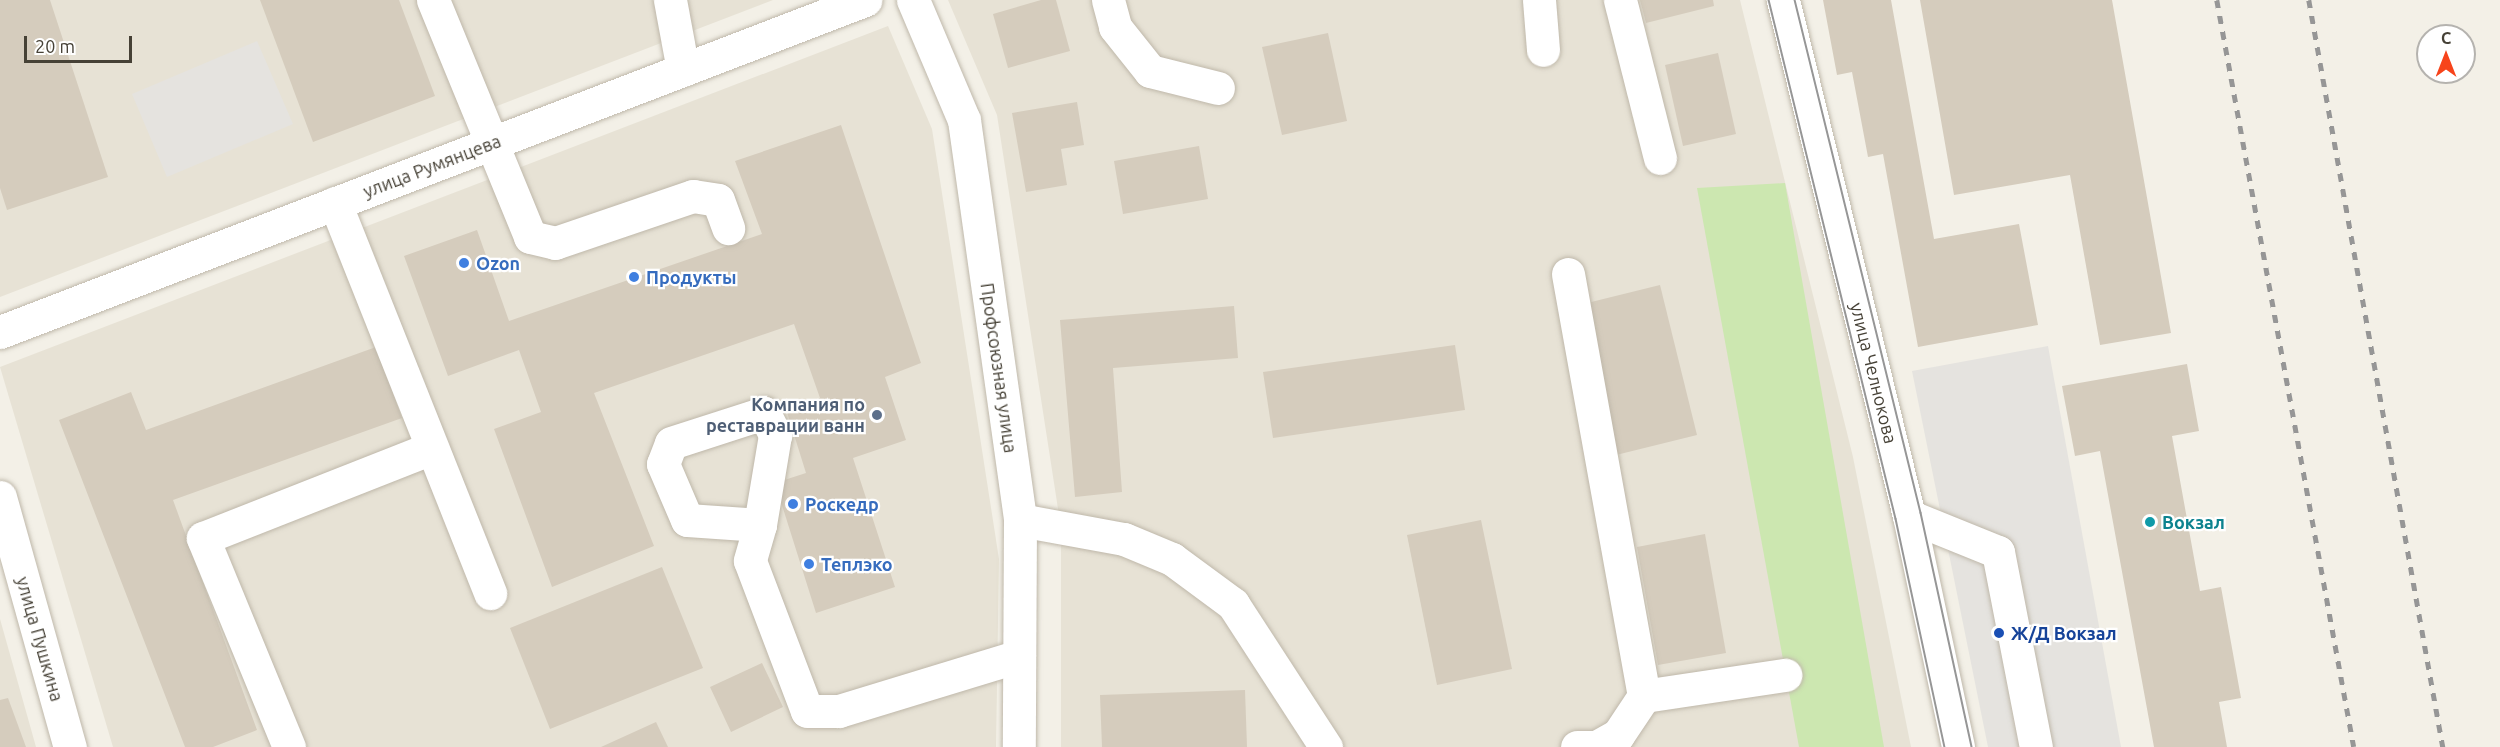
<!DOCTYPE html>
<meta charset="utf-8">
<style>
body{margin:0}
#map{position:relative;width:2500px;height:747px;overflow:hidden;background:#f3f0e7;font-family:Ubuntu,sans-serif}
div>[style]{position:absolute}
.residential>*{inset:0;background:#e7e2d5}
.green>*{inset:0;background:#cce7b0}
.parking>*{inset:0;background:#e5e3df}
.building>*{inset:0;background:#d5ccbd}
.roads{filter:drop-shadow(0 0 2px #bfb8aa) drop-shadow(0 0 2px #bfb8aa)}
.minor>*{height:33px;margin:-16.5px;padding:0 16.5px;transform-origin:16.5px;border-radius:16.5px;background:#fff}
.tram>*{height:1.5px;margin:-0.75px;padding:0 0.75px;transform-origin:0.75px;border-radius:0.75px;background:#969696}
.rail>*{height:4.5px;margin-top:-2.25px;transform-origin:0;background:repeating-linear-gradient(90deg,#969696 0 8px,transparent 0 16px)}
.dots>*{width:16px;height:16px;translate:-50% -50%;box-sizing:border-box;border:3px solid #fff;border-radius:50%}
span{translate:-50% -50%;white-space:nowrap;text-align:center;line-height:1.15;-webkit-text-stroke:4.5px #fff;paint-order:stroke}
.street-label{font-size:18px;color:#464136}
.shop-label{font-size:18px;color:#366cbe;font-weight:700}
.left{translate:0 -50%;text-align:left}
.service-label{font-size:18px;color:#4e5e75;font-weight:700}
.right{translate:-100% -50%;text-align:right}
.culture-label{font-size:18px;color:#0d838f;font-weight:700}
.transit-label{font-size:18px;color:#164399;font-weight:700}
.north{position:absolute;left:2416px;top:24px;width:60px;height:60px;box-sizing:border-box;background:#fff;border:2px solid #b5b3af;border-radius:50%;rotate:0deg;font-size:16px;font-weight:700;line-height:24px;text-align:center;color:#464136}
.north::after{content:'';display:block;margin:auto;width:21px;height:27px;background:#f7441b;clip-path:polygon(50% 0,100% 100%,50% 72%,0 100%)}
.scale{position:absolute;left:24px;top:36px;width:108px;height:27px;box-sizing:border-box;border:3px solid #464136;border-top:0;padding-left:8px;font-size:18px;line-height:21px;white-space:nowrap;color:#464136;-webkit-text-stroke:4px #fff;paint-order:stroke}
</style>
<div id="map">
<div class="residential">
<div style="clip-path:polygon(0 0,773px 0,0 297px)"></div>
<div style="clip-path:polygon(948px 0,1740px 0,1853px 457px,1911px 747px,1061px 747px,1061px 528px,997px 115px)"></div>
<div style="clip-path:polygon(888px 26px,932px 129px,999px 559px,996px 747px,113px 747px,0 367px)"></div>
<div style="clip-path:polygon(0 619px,20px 690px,36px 747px,0 747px)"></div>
</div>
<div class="green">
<div style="clip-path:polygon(1785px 183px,1884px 747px,1799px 747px,1697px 188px)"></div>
</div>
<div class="parking">
<div style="clip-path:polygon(257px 41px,293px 124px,167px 177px,132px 94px)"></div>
<div style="clip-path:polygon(2048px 346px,2121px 747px,1988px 747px,1912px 371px)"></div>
</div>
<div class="building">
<div style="clip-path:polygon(0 0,50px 0,108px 177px,7px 210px,0 188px)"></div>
<div style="clip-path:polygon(260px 0,399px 0,435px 96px,313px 142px)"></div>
<div style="clip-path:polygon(1041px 0,1056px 0,1070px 51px,1008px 68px,993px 14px)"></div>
<div style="clip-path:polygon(1640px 0,1713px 0,1714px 6px,1646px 23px)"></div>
<div style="clip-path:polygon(1823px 0,1891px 0,1934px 239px,2019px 224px,2038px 325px,1918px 347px,1883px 154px,1868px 157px,1852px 72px,1837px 75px)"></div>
<div style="clip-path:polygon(1920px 0,2112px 0,2171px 333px,2100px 345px,2070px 175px,1954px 195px)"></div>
<div style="clip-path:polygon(1328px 33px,1347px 121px,1282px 135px,1262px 47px)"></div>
<div style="clip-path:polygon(1718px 53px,1736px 134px,1683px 146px,1665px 65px)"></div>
<div style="clip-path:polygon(1077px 102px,1084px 145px,1061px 149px,1067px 185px,1026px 192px,1012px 113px)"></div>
<div style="clip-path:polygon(841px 125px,921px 363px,885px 377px,906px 440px,853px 458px,895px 587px,816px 613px,775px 483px,806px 473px,786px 409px,820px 398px,794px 324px,594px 393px,654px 546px,552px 587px,494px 429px,541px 412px,519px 350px,448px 376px,404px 256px,477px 230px,509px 321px,762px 234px,735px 161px)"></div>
<div style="clip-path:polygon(1199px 146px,1208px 199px,1123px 214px,1114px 161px)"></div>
<div style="clip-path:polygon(1660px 285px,1697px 435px,1612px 456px,1575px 306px)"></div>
<div style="clip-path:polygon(1234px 306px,1238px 358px,1113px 368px,1122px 492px,1075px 497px,1060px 320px)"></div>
<div style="clip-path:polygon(1455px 345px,1465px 410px,1273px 438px,1263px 372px)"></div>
<div style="clip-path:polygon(376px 347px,402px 418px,173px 500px,257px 730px,213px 747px,185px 747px,59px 420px,131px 392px,146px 430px)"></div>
<div style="clip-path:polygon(2187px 364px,2199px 431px,2172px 436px,2200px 591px,2221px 587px,2241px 698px,2219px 702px,2227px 747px,2154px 747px,2100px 451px,2075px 456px,2062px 386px)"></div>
<div style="clip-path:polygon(1481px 520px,1512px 669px,1437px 685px,1407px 535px)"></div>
<div style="clip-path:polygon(1705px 534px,1726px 653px,1658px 665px,1637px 547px)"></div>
<div style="clip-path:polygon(662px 567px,703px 668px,550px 729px,510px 628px)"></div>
<div style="clip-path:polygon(762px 663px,783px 707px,731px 732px,710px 687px)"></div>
<div style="clip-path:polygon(1245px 690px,1247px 747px,1102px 747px,1100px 695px)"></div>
<div style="clip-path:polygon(8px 698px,26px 747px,0 747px,0 700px)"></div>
<div style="clip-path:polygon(656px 722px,668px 747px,601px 747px)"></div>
</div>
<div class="roads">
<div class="minor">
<div style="left:433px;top:0;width:256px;rotate:67.7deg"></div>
<div style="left:530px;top:237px;width:26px;rotate:13deg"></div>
<div style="left:555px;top:243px;width:146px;rotate:-18.8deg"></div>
<div style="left:693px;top:196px;width:25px;rotate:9deg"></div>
<div style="left:718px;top:200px;width:30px;rotate:70deg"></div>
<div style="left:670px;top:0;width:71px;rotate:79.5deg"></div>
<div style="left:913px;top:0;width:130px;rotate:67deg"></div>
<div style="left:964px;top:120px;width:404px;rotate:82deg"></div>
<div style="left:1020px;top:520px;width:227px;rotate:90.3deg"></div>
<div style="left:1108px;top:0;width:28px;rotate:75deg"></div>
<div style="left:1115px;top:27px;width:56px;rotate:51.5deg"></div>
<div style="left:1150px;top:71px;width:70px;rotate:14deg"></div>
<div style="left:1539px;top:0;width:50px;rotate:85.4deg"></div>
<div style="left:1620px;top:0;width:163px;rotate:75.8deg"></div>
<div style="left:1783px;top:0;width:531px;rotate:76.28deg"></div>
<div style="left:1909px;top:516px;width:236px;rotate:78deg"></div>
<div style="left:335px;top:203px;width:420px;rotate:68.3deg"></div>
<div style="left:1568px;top:274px;width:429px;rotate:79.8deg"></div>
<div style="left:1644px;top:696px;width:47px;rotate:123.7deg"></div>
<div style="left:1618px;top:735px;width:25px;rotate:151deg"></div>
<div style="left:1596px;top:747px;width:19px;rotate:180deg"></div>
<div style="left:0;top:332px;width:927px;rotate:-21deg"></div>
<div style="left:0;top:497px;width:260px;rotate:74.4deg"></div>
<div style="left:1909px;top:516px;width:96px;rotate:22deg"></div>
<div style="left:1998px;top:552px;width:199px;rotate:79deg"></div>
<div style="left:1020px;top:520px;width:106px;rotate:10.4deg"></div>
<div style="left:1124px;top:539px;width:52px;rotate:22.6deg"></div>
<div style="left:1172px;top:559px;width:76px;rotate:36.4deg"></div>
<div style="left:1233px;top:604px;width:171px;rotate:57deg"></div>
<div style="left:760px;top:525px;width:73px;rotate:-176.1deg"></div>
<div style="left:687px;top:520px;width:61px;rotate:-113.2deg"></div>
<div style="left:663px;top:464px;width:22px;rotate:-69deg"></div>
<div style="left:671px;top:443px;width:98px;rotate:-17.9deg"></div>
<div style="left:764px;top:413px;width:25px;rotate:63deg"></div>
<div style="left:775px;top:435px;width:91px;rotate:99.5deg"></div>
<div style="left:760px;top:525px;width:37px;rotate:106deg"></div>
<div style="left:750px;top:561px;width:160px;rotate:69.2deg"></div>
<div style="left:807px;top:711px;width:32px"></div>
<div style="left:839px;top:711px;width:188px;rotate:-17deg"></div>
<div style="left:1644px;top:696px;width:143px;rotate:-8.5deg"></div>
<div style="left:289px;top:747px;width:226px;rotate:-112.4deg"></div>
<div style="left:203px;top:538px;width:246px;rotate:-21.5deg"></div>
</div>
</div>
<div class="tram">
<div style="left:1769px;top:0;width:534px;rotate:76.25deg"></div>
<div style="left:1896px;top:519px;width:233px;rotate:77.9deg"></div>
<div style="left:1795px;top:0;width:528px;rotate:76.2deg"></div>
<div style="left:1921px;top:513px;width:239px;rotate:77.7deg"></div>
</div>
<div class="rail">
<div style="left:2217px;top:0;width:759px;rotate:79.61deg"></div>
<div style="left:2309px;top:0;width:759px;rotate:79.83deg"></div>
</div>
<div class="dots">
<div style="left:464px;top:263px;background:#3f7fe0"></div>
<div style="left:634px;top:277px;background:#3f7fe0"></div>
<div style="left:877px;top:415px;background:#5c6f8a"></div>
<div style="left:793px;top:504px;background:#3f7fe0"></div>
<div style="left:2150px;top:522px;background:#0f9aa8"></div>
<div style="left:809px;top:564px;background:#3f7fe0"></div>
<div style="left:1999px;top:633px;background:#1a4fb4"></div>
</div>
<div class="street-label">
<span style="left:432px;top:166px;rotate:-21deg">улица Румянцева</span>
<span style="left:999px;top:368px;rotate:82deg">Профсоюзная улица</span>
<span style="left:1874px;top:373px;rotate:76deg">улица Челнокова</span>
<span style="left:40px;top:639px;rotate:74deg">улица Пушкина</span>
</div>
<div class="shop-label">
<span class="left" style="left:476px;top:263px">Ozon</span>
<span class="left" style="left:646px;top:277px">Продукты</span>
<span class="left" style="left:805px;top:504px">Роскедр</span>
<span class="left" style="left:821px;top:564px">Теплэко</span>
</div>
<div class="service-label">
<span class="right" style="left:865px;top:415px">Компания по<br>реставрации ванн</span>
</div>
<div class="culture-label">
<span class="left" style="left:2162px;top:522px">Вокзал</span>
</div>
<div class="transit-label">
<span class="left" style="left:2011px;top:633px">Ж/Д Вокзал</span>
</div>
<div class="north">С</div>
<div class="scale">20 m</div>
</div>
